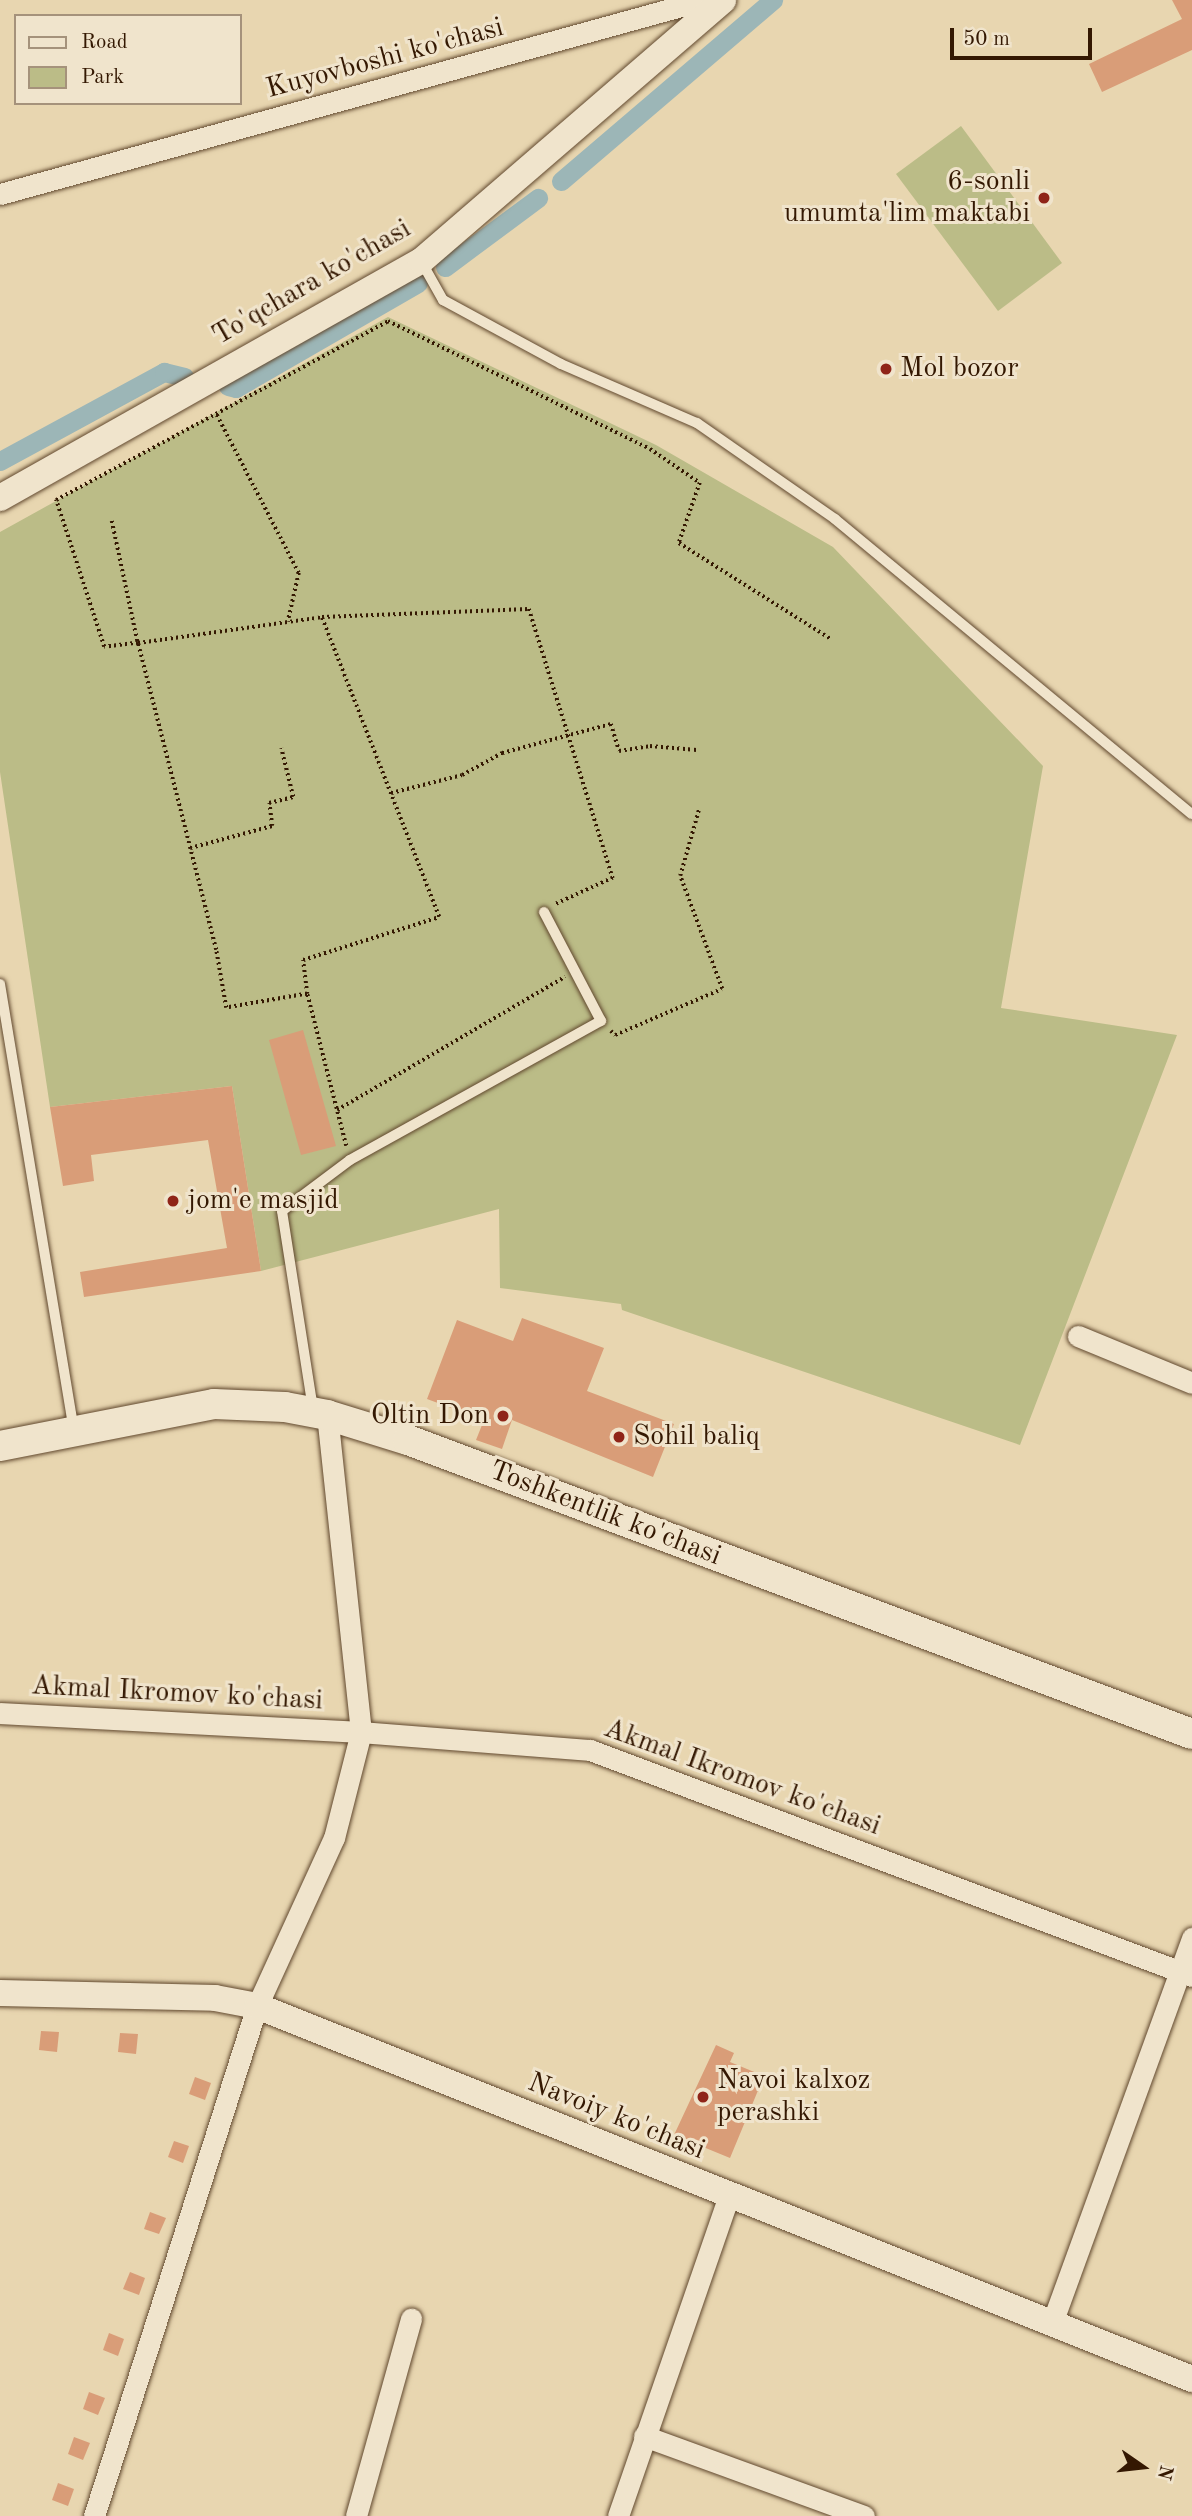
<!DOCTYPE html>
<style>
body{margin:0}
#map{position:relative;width:1192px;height:2516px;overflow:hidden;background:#e8d6b0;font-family:"Old Standard TT",serif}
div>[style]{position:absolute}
.green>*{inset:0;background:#bbbc87}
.canal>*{height:19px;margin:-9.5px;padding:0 9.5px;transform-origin:9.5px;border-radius:9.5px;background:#9cb6b7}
.building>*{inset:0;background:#d99d78}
.path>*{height:3.5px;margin-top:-1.75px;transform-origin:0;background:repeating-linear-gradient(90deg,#341802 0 2px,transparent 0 5.5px)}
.roads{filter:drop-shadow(0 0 2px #61482e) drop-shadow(0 0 2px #61482e)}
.service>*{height:10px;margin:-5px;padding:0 5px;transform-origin:5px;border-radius:5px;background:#f0e4cc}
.minor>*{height:21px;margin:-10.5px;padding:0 10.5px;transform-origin:10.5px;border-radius:10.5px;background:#f0e4cc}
.tertiary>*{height:26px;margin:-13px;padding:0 13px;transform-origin:13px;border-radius:13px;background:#f0e4cc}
.secondary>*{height:30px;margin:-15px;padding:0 15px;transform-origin:15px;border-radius:15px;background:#f0e4cc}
.dots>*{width:19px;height:19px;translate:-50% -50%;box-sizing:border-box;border:4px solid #f0e4cc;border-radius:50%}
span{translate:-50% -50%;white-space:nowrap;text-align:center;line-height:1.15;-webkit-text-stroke:6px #f0e4cc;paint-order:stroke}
.street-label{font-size:28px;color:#341802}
.poi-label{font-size:28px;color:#341802}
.right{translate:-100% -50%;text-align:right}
.left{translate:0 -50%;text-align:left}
.legend{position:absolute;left:14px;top:14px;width:228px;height:91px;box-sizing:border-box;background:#f0e4cc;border:2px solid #a5927b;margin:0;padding:9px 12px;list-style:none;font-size:21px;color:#341802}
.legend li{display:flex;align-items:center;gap:14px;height:35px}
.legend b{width:35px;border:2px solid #a5927b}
.north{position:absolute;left:1108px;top:2432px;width:70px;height:70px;-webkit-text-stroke:5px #f0e4cc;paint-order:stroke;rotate:104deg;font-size:19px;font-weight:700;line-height:28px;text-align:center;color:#341802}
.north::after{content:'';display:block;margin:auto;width:24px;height:32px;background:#341802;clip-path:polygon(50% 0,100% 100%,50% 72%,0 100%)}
.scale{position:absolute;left:950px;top:28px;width:142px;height:32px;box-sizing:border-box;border:4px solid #341802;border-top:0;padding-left:9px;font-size:21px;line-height:24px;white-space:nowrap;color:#341802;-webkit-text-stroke:5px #f0e4cc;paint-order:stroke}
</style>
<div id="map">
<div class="green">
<div style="clip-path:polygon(961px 126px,1062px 263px,998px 311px,896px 174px)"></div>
<div style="clip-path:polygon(388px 317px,656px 445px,833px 547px,1043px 766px,1001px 1008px,1177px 1035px,1020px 1445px,622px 1310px,621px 1304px,500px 1288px,499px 1209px,261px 1271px,232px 1086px,50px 1107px,0 772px,0 532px)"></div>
</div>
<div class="canal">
<div style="left:561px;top:181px;width:279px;rotate:-40.5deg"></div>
<div style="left:445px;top:267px;width:116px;rotate:-36.6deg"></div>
<div style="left:228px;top:386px;width:8px;rotate:14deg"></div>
<div style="left:236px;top:388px;width:210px;rotate:-30deg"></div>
<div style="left:0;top:461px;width:187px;rotate:-28.5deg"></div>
<div style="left:164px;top:372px;width:21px;rotate:14deg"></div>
</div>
<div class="building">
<div style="clip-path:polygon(1172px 0,1192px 0,1192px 50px,1102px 92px,1089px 64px,1182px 19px)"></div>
<div style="clip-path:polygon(303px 1030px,336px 1146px,301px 1155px,269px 1040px)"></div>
<div style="clip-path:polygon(232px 1086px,261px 1271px,84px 1297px,80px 1272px,227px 1248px,208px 1140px,91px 1155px,94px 1181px,63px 1186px,50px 1107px)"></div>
<div style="clip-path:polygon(522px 1318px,604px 1348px,587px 1391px,674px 1424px,653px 1477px,512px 1420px,502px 1449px,476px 1440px,484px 1420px,427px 1399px,457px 1320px,513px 1341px)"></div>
<div style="clip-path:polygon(41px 2031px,59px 2032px,57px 2052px,39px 2050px)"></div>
<div style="clip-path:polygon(120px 2033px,138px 2034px,136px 2054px,118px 2052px)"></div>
<div style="clip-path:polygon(716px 2045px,734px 2053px,730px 2062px,764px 2076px,730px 2158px,674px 2135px)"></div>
<div style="clip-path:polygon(195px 2077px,211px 2083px,205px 2100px,189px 2094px)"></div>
<div style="clip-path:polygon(174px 2141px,189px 2146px,183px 2163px,168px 2157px)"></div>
<div style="clip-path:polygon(150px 2212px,166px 2218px,159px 2234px,144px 2229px)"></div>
<div style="clip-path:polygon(130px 2272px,145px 2278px,139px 2295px,123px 2289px)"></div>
<div style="clip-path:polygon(109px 2333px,124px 2339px,118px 2356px,103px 2350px)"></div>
<div style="clip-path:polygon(89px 2392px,105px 2398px,98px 2415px,83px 2409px)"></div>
<div style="clip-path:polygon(74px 2437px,90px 2443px,83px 2460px,68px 2454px)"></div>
<div style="clip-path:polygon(58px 2483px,74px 2489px,68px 2506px,52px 2500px)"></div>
</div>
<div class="path">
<div style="left:217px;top:415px;width:178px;rotate:62.6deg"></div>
<div style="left:299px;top:573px;width:50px;rotate:102.7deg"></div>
<div style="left:112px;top:521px;width:125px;rotate:78deg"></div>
<div style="left:138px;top:643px;width:34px;rotate:173deg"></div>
<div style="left:104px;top:647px;width:155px;rotate:-108.1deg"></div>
<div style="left:56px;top:500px;width:377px;rotate:-28.3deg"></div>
<div style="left:388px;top:321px;width:292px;rotate:26deg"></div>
<div style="left:650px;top:449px;width:60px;rotate:34.2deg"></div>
<div style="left:700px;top:483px;width:64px;rotate:109.3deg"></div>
<div style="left:679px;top:543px;width:180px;rotate:32.3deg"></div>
<div style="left:391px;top:793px;width:73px;rotate:-14.2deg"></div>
<div style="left:462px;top:775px;width:46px;rotate:-28.8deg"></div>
<div style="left:502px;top:753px;width:113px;rotate:-14.9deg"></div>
<div style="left:611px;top:724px;width:28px;rotate:73deg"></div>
<div style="left:619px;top:751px;width:31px;rotate:-9deg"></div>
<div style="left:650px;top:746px;width:47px;rotate:4.9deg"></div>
<div style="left:190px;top:848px;width:85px;rotate:-15deg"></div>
<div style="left:272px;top:826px;width:23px;rotate:-97deg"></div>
<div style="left:269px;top:803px;width:25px;rotate:-14deg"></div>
<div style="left:293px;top:797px;width:50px;rotate:-103.8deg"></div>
<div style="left:307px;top:994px;width:34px;rotate:-97deg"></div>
<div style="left:303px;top:960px;width:143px;rotate:-17.5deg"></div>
<div style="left:439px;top:917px;width:321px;rotate:-111.4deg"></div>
<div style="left:611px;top:1031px;width:6px;rotate:45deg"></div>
<div style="left:615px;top:1035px;width:116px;rotate:-23.3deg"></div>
<div style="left:722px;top:989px;width:121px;rotate:-110.4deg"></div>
<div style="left:680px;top:876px;width:70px;rotate:-74.2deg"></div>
<div style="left:337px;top:1110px;width:264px;rotate:-30.3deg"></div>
<div style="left:346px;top:1146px;width:157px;rotate:-104.4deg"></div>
<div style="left:307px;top:994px;width:82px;rotate:170.2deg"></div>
<div style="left:226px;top:1008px;width:59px;rotate:-99.8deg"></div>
<div style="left:216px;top:950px;width:317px;rotate:-104.3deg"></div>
<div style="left:138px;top:643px;width:186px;rotate:-8deg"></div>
<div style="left:322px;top:617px;width:207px;rotate:-2.2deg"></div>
<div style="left:529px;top:609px;width:282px;rotate:72.7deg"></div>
<div style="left:613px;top:878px;width:65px;rotate:155.4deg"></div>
</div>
<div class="roads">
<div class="service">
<div style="left:421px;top:261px;width:45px;rotate:60.6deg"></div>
<div style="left:443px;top:300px;width:134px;rotate:28.5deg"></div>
<div style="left:561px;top:364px;width:148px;rotate:23.5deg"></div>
<div style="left:697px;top:423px;width:168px;rotate:34.8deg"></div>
<div style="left:835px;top:519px;width:463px;rotate:39.6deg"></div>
<div style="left:0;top:984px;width:452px;rotate:80.6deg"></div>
<div style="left:313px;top:1409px;width:200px;rotate:-98.9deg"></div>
<div style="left:282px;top:1211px;width:85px;rotate:-36.9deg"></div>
<div style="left:350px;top:1160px;width:287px;rotate:-29deg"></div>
<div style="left:601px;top:1021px;width:123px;rotate:-117.6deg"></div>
</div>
<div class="minor">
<div style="left:0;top:194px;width:729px;rotate:-15.43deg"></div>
<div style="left:1078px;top:1336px;width:123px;rotate:22.4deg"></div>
<div style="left:0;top:1713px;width:361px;rotate:3deg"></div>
<div style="left:361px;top:1732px;width:230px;rotate:4.5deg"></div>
<div style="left:590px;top:1750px;width:643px;rotate:20.58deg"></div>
<div style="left:1052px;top:2323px;width:410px;rotate:-70deg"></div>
<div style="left:644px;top:2436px;width:234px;rotate:20deg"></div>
<div style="left:94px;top:2516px;width:535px;rotate:-72.28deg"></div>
<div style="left:257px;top:2006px;width:185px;rotate:-65.4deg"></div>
<div style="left:334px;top:1838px;width:109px;rotate:-75.7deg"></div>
<div style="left:361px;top:1732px;width:319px;rotate:-96.1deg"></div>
<div style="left:356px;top:2516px;width:205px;rotate:-74.4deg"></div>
<div style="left:618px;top:2516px;width:339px;rotate:-70.9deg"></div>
</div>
<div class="tertiary">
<div style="left:0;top:498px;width:483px;rotate:-29.4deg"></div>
<div style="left:421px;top:261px;width:399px;rotate:-40.8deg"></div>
<div style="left:0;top:1993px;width:215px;rotate:1.3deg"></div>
<div style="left:215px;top:1998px;width:43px;rotate:10.8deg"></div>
<div style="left:257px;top:2006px;width:1007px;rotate:21.75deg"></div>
</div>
<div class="secondary">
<div style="left:0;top:1446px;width:218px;rotate:-11.1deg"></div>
<div style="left:214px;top:1404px;width:71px;rotate:2.4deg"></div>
<div style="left:285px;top:1407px;width:43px;rotate:10.8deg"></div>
<div style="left:327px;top:1415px;width:85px;rotate:17.2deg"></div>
<div style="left:408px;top:1440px;width:837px;rotate:20.56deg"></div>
</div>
</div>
<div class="dots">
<div style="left:1044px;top:198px;background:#8f2418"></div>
<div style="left:886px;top:369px;background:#8f2418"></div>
<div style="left:173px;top:1201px;background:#8f2418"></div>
<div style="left:503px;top:1416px;background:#8f2418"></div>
<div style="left:619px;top:1437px;background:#8f2418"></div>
<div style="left:703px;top:2097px;background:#8f2418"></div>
</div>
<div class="street-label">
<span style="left:385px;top:59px;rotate:-15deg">Kuyovboshi ko'chasi</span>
<span style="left:312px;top:283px;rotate:-30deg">To'qchara ko'chasi</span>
<span style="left:605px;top:1514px;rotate:21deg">Toshkentlik ko'chasi</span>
<span style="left:177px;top:1694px;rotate:3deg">Akmal Ikromov ko'chasi</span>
<span style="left:742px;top:1778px;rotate:20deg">Akmal Ikromov ko'chasi</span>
<span style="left:616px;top:2117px;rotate:22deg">Navoiy ko'chasi</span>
</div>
<div class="poi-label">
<span class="right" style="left:1030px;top:198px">6-sonli<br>umumta'lim maktabi</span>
<span class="left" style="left:900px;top:369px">Mol bozor</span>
<span class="left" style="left:187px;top:1201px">jom'e masjid</span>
<span class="right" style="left:489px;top:1416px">Oltin Don</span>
<span class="left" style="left:633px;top:1437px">Sohil baliq</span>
<span class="left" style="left:717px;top:2097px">Navoi kalxoz<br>perashki</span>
</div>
<ul class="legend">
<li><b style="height:9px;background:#f0e4cc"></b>Road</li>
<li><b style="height:19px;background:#bbbc87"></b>Park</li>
</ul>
<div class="north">N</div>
<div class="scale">50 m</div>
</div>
